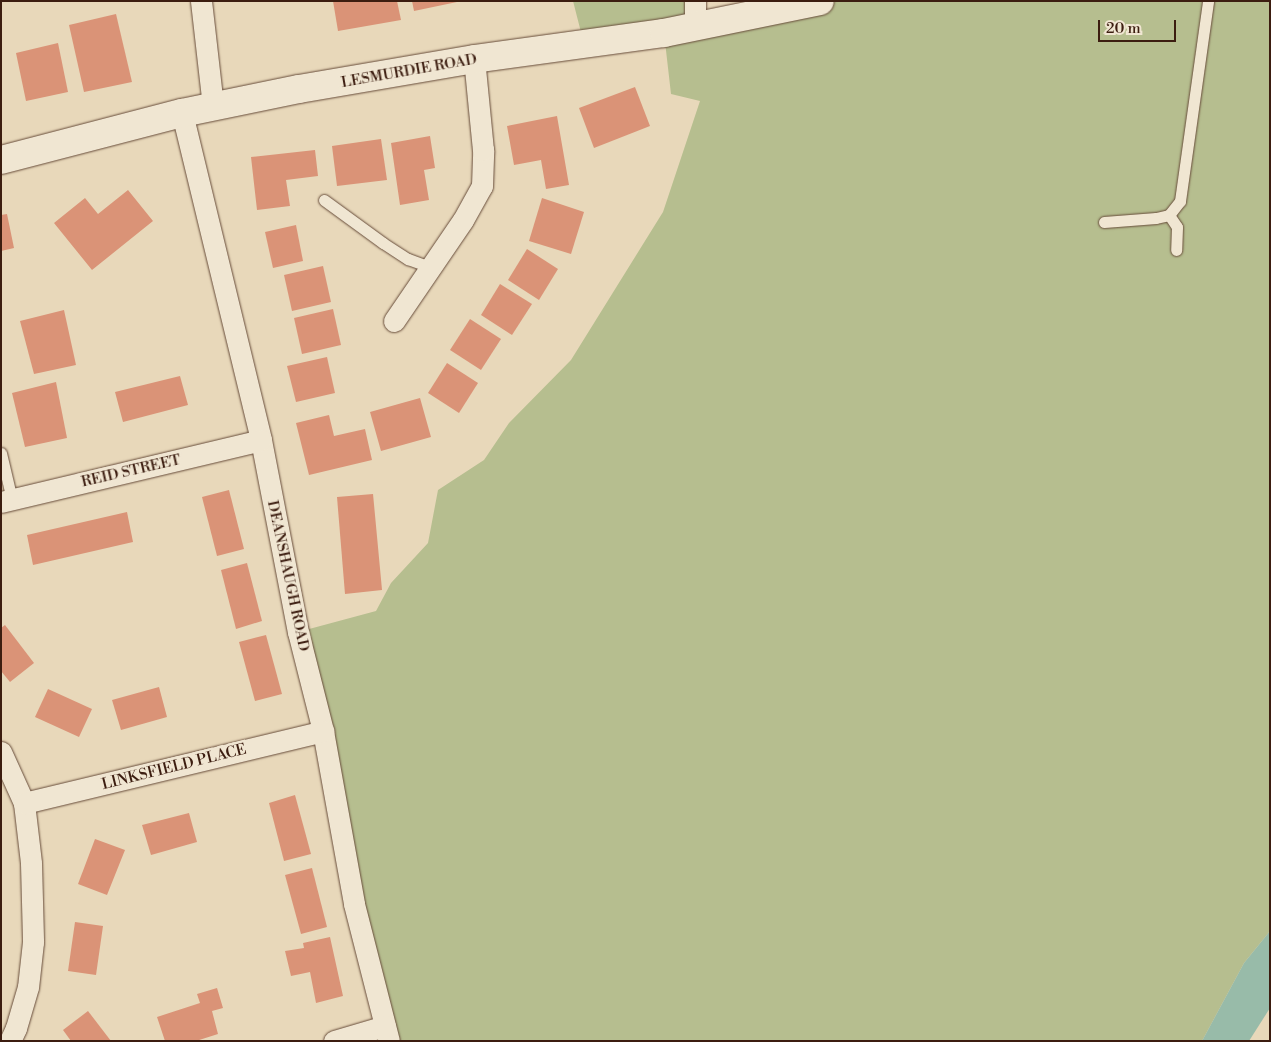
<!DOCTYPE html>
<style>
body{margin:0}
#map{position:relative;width:1271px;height:1042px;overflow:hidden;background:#e8d8ba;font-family:"Libre Bodoni",serif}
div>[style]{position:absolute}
.green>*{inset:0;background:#b6be8f}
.water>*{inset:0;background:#98bba9}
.building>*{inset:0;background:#da9377}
.roads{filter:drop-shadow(0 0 1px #674c3a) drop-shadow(0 0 1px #674c3a)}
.lane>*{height:11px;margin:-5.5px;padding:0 5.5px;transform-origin:5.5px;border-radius:5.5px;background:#f0e6d2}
.street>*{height:21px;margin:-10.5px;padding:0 10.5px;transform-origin:10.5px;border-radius:10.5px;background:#f0e6d2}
.secondary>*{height:28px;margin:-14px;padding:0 14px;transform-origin:14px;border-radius:14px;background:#f0e6d2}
span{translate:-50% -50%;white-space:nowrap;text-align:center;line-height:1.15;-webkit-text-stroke:5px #f0e6d2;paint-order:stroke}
.street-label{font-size:15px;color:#3c1d10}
.frame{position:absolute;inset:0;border:2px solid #3c1d10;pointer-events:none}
.scale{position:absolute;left:1098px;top:20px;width:78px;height:22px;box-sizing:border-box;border:2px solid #3c1d10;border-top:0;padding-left:6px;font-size:15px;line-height:18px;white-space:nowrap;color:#3c1d10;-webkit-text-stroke:4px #f0e6d2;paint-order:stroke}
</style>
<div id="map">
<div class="green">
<div style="clip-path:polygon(573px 1px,695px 1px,695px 26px,820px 1px,1270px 1px,1270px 931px,1244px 963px,1202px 1041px,390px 1041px,298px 632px,376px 611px,391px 583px,428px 543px,438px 490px,484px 460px,509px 423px,571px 360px,663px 212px,700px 101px,671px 94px,664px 33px,584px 44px)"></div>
</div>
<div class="water">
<div style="clip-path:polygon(1270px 931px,1270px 1008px,1249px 1041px,1202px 1041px,1244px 963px)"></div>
</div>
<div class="building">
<div style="clip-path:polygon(333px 1px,397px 1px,401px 20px,338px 31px)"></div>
<div style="clip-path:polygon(412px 1px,457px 1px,457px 2px,414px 11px)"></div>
<div style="clip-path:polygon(116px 14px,132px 82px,84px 92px,69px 25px)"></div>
<div style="clip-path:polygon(58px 43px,68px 92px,26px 101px,16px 53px)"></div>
<div style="clip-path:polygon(635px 87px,650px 126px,594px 148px,579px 108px)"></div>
<div style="clip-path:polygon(557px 116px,569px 185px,546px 189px,541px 160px,514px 165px,507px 126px)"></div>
<div style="clip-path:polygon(430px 136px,435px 168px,424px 170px,429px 200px,400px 205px,391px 143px)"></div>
<div style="clip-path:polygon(381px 139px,387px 180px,337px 186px,332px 146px)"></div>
<div style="clip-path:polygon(315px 150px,318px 176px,286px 180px,290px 206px,257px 210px,251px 157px)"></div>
<div style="clip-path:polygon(128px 190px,153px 221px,92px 270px,54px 223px,85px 198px,98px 214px)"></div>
<div style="clip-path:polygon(542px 198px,584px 212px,571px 254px,529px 241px)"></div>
<div style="clip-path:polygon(7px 214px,14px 248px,1px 251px,1px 215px)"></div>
<div style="clip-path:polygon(296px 225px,303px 261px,273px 268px,265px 232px)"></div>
<div style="clip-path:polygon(527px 249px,558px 269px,539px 300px,508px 280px)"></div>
<div style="clip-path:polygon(323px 266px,331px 302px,292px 311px,284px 275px)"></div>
<div style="clip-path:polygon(500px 284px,532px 304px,512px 335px,481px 315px)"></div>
<div style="clip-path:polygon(333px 309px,341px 345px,302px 354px,294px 318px)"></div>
<div style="clip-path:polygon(64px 310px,76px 365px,34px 374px,20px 321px)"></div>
<div style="clip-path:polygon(470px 319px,501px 339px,481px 370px,450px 350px)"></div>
<div style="clip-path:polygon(327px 357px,335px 393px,296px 402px,287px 366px)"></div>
<div style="clip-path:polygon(447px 363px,478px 383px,459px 413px,428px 393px)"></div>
<div style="clip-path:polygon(180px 376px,188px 405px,123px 422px,115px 392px)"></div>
<div style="clip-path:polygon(56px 382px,67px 438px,25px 447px,12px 393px)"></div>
<div style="clip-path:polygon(420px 398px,431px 437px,381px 451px,370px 412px)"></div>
<div style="clip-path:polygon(329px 415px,334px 436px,365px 429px,372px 460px,309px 475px,296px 423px)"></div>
<div style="clip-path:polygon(229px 490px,244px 549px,217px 556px,202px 497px)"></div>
<div style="clip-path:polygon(373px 494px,382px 590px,345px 594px,337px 497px)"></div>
<div style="clip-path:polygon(127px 512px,133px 542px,33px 565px,27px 535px)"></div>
<div style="clip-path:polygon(247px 563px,262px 621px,236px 629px,221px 570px)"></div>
<div style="clip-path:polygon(5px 625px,34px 663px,10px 682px,1px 671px,1px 628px)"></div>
<div style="clip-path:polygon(266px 635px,282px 694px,255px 701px,239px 642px)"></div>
<div style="clip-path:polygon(159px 687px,167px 717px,121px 730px,112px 700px)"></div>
<div style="clip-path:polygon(48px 689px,92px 709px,79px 737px,35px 717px)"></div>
<div style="clip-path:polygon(295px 795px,311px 854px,284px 861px,269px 803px)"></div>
<div style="clip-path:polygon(189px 813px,197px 842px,151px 855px,142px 825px)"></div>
<div style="clip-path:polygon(95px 839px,125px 850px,107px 895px,78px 884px)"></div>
<div style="clip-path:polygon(312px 868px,327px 927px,301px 934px,285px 875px)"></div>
<div style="clip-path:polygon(75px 922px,103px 926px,96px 975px,68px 971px)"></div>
<div style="clip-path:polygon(330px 937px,343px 996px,316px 1003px,310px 972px,291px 976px,285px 951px,304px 948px,303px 943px)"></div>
<div style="clip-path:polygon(217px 988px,223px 1008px,212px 1011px,218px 1034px,196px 1041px,165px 1041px,157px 1017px,200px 1003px,197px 994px)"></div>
<div style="clip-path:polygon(88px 1011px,111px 1041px,71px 1041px,63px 1030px)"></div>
</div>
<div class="roads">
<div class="lane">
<div style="left:324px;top:200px;width:73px;rotate:36.1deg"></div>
<div style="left:383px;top:243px;width:30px;rotate:33deg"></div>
<div style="left:408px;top:259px;width:23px;rotate:20deg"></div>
<div style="left:1169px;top:215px;width:14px;rotate:56deg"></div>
<div style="left:1177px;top:227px;width:23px;rotate:92deg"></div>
<div style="left:1104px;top:222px;width:52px;rotate:-4.4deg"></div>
<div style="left:1156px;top:218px;width:13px;rotate:-13deg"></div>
<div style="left:1169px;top:215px;width:18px;rotate:-52deg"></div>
<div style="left:1180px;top:201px;width:202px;rotate:-82deg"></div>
<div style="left:1px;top:453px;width:48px;rotate:76.8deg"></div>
</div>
<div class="street">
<div style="left:201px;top:1px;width:107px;rotate:83.5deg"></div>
<div style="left:695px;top:1px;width:26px;rotate:90deg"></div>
<div style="left:182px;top:113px;width:336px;rotate:76.4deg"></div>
<div style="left:261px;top:440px;width:196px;rotate:79.1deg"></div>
<div style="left:298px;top:632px;width:102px;rotate:75.8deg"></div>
<div style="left:323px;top:731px;width:176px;rotate:79.8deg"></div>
<div style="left:354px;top:904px;width:141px;rotate:75.7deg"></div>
<div style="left:394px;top:321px;width:122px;rotate:-55.7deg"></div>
<div style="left:463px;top:220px;width:39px;rotate:-61deg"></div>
<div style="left:482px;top:186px;width:36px;rotate:-88deg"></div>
<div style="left:483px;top:150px;width:91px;rotate:-95.6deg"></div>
<div style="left:1px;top:502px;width:267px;rotate:-13.4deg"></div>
<div style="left:1px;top:752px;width:56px;rotate:65.7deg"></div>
<div style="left:24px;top:803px;width:60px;rotate:83.3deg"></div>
<div style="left:31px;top:863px;width:79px;rotate:88.5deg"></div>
<div style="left:33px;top:942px;width:45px;rotate:96.3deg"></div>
<div style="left:28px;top:987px;width:43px;rotate:106.3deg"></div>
<div style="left:16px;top:1028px;width:14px;rotate:115deg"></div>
<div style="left:24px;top:803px;width:308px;rotate:-13.5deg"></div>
<div style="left:334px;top:1041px;width:53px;rotate:-16.4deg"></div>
</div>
<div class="secondary">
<div style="left:1px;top:160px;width:187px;rotate:-14.6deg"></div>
<div style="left:182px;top:113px;width:119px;rotate:-11.6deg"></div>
<div style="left:299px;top:89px;width:178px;rotate:-9.7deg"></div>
<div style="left:474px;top:59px;width:192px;rotate:-7.8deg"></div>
<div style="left:664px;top:33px;width:159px;rotate:-11.6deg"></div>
</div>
</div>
<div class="street-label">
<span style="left:409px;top:71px;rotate:-10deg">LESMURDIE ROAD</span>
<span style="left:131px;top:471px;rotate:-13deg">REID STREET</span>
<span style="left:288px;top:576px;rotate:78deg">DEANSHAUGH ROAD</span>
<span style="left:174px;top:767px;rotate:-14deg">LINKSFIELD PLACE</span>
</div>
<div class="frame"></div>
<div class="scale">20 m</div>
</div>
